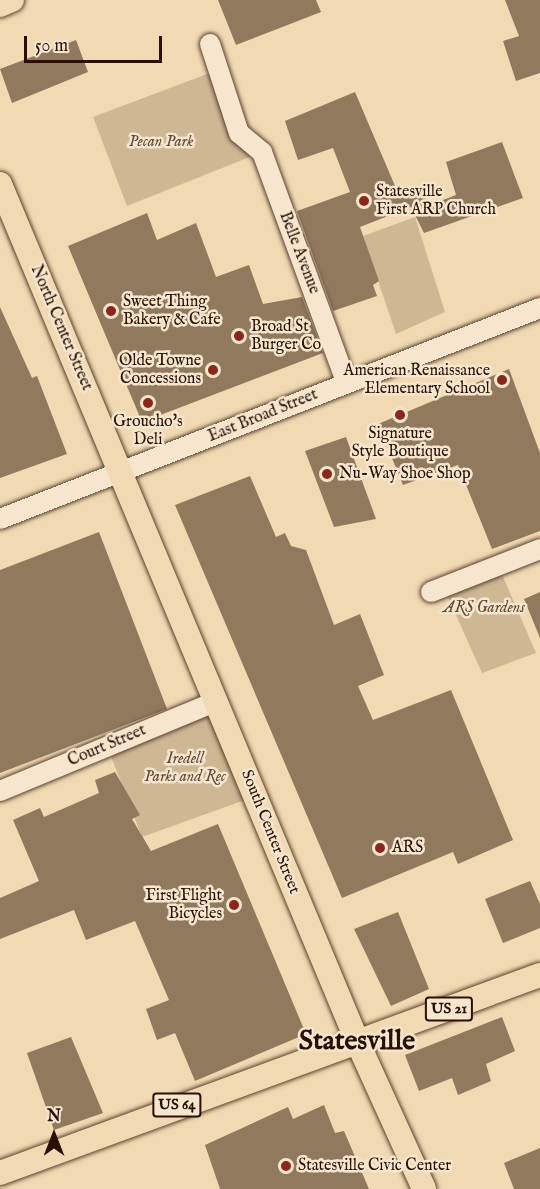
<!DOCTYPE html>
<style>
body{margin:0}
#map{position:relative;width:540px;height:1189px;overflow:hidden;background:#f1d9b2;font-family:"IM FELL English",serif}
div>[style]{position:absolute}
.green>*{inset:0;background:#cfb794}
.building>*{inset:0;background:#91795e}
.roads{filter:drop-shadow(0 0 2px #5b422f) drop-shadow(0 0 2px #5b422f)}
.minor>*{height:20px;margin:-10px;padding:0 10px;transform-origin:10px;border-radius:10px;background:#f6e6cd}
.major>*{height:24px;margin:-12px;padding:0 12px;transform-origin:12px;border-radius:12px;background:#f1d9b2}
.dots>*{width:16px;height:16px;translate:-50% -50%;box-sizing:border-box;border:3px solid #f6e6cd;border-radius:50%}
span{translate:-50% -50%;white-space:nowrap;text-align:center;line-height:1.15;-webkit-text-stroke:5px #f6e6cd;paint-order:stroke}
.shield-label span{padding:2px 4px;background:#f6e6cd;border:2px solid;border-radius:4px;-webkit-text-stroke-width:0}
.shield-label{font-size:15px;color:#291003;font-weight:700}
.park-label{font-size:16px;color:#634a36;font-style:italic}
.poi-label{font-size:16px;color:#291003}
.left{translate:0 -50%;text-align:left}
.right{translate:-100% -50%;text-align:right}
.street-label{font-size:16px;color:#291003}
.town-label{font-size:28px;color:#291003;font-weight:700}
.north{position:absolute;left:24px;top:1105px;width:60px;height:60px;-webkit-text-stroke:4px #f6e6cd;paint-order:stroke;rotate:0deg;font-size:16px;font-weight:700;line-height:24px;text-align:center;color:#291003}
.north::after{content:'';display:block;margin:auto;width:21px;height:27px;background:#291003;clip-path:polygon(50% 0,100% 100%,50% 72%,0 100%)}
.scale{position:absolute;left:24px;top:36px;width:138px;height:27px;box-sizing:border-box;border:3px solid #291003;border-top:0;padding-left:8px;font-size:18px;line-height:21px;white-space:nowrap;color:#291003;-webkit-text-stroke:4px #f6e6cd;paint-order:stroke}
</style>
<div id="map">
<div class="green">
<div style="clip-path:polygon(215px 71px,233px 118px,262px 152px,127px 206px,93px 117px)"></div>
<div style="clip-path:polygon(415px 217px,445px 312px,396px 334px,363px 236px)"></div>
<div style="clip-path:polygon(498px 565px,536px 653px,482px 673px,443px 586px)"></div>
<div style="clip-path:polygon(215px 702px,256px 796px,142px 837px,107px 746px)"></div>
</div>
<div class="building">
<div style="clip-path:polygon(218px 0,316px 0,321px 12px,236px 45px)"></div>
<div style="clip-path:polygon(505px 0,540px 0,540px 73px,516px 81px,503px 41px,519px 36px)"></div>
<div style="clip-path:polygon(76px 40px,88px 72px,12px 103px,0 69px)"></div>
<div style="clip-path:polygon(355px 92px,398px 193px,423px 185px,430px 205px,456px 195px,446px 162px,502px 142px,523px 198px,424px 233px,411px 207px,360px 227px,379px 281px,373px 285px,377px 296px,333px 311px,297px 211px,350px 192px,333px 148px,298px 160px,285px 121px)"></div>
<div style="clip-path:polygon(147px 213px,157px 240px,196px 223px,216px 277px,249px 265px,263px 304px,302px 297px,323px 353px,142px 422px,68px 246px)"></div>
<div style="clip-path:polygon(0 307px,32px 378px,37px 376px,67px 454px,0 478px)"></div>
<div style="clip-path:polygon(509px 369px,540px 453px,540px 531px,492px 549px,458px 465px,403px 485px,378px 424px)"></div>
<div style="clip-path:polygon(346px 437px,376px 519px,334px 527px,305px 451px)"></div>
<div style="clip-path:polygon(250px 476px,276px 537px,285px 533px,291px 546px,306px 550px,334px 625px,360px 614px,384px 675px,358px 686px,373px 720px,451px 690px,513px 840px,458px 864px,453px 852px,342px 898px,175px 505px)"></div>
<div style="clip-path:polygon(99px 532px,167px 709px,0 773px,0 570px)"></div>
<div style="clip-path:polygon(540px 592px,540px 638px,524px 599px)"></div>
<div style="clip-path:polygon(115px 772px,140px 815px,132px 819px,151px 851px,218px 824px,306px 1034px,195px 1081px,175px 1033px,157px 1040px,146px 1009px,169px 1000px,135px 921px,86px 940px,74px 910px,0 939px,0 898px,39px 881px,13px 820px,40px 808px,44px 817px,99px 793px,95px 780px)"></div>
<div style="clip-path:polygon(530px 881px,540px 904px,540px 928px,503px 943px,485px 899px)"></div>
<div style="clip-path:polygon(398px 912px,429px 989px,391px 1006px,354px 929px)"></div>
<div style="clip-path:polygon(502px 1017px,515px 1051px,486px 1064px,491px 1081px,458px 1095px,452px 1078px,419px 1091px,405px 1055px)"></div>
<div style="clip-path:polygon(71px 1037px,103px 1113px,54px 1130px,27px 1053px)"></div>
<div style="clip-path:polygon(324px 1105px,335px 1133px,344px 1131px,369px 1189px,220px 1189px,205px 1145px,288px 1107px,293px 1119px)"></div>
<div style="clip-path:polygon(540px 1148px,540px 1189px,514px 1189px,504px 1163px)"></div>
</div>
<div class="roads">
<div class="minor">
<div style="left:210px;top:44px;width:94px;rotate:72deg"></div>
<div style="left:239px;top:133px;width:30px;rotate:40deg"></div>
<div style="left:262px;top:152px;width:245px;rotate:69.9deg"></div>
<div style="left:0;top:519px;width:580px;rotate:-21.34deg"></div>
<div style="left:431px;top:592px;width:117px;rotate:-21.5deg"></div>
<div style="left:0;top:791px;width:233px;rotate:-22.5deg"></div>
</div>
<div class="major">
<div style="left:0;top:5px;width:13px;rotate:-23deg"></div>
<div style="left:0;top:184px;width:928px;rotate:67.38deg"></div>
<div style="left:357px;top:1041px;width:162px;rotate:65.6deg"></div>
<div style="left:0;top:1173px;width:575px;rotate:-20.14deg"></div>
</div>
</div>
<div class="dots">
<div style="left:364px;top:201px;background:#8f2418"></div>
<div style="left:111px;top:311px;background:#8f2418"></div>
<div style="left:239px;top:336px;background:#8f2418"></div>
<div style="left:213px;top:370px;background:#8f2418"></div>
<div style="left:502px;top:380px;background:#8f2418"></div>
<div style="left:148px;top:403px;background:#8f2418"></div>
<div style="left:400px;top:415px;background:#8f2418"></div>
<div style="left:327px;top:474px;background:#8f2418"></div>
<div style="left:380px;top:848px;background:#8f2418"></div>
<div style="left:234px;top:905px;background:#8f2418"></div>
<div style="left:286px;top:1166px;background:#8f2418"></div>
</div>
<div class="shield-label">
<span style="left:449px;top:1009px">US 21</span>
<span style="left:177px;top:1105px">US 64</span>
</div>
<div class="park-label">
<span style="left:161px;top:142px">Pecan Park</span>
<span style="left:484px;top:608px">ARS Gardens</span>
<span style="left:185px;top:768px">Iredell<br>Parks and Rec</span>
</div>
<div class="poi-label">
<span class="left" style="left:376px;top:201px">Statesville<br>First ARP Church</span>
<span class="left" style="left:123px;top:311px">Sweet Thing<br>Bakery &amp; Cafe</span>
<span class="left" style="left:251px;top:336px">Broad St<br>Burger Co</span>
<span class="right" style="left:201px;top:370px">Olde Towne<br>Concessions</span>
<span class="right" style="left:490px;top:380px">American Renaissance<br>Elementary School</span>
<span style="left:148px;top:431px">Groucho's<br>Deli</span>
<span style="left:400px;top:443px">Signature<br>Style Boutique</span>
<span class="left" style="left:339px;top:474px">Nu-Way Shoe Shop</span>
<span class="left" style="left:392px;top:848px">ARS</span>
<span class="right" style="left:222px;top:905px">First Flight<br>Bicycles</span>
<span class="left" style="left:298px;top:1166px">Statesville Civic Center</span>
</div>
<div class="street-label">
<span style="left:299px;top:253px;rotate:69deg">Belle Avenue</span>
<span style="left:61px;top:328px;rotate:67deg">North Center Street</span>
<span style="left:263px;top:416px;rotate:-22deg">East Broad Street</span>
<span style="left:107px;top:746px;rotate:-23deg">Court Street</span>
<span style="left:270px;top:832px;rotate:68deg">South Center Street</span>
</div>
<div class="town-label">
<span style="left:357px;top:1042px">Statesville</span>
</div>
<div class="north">N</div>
<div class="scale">50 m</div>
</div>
